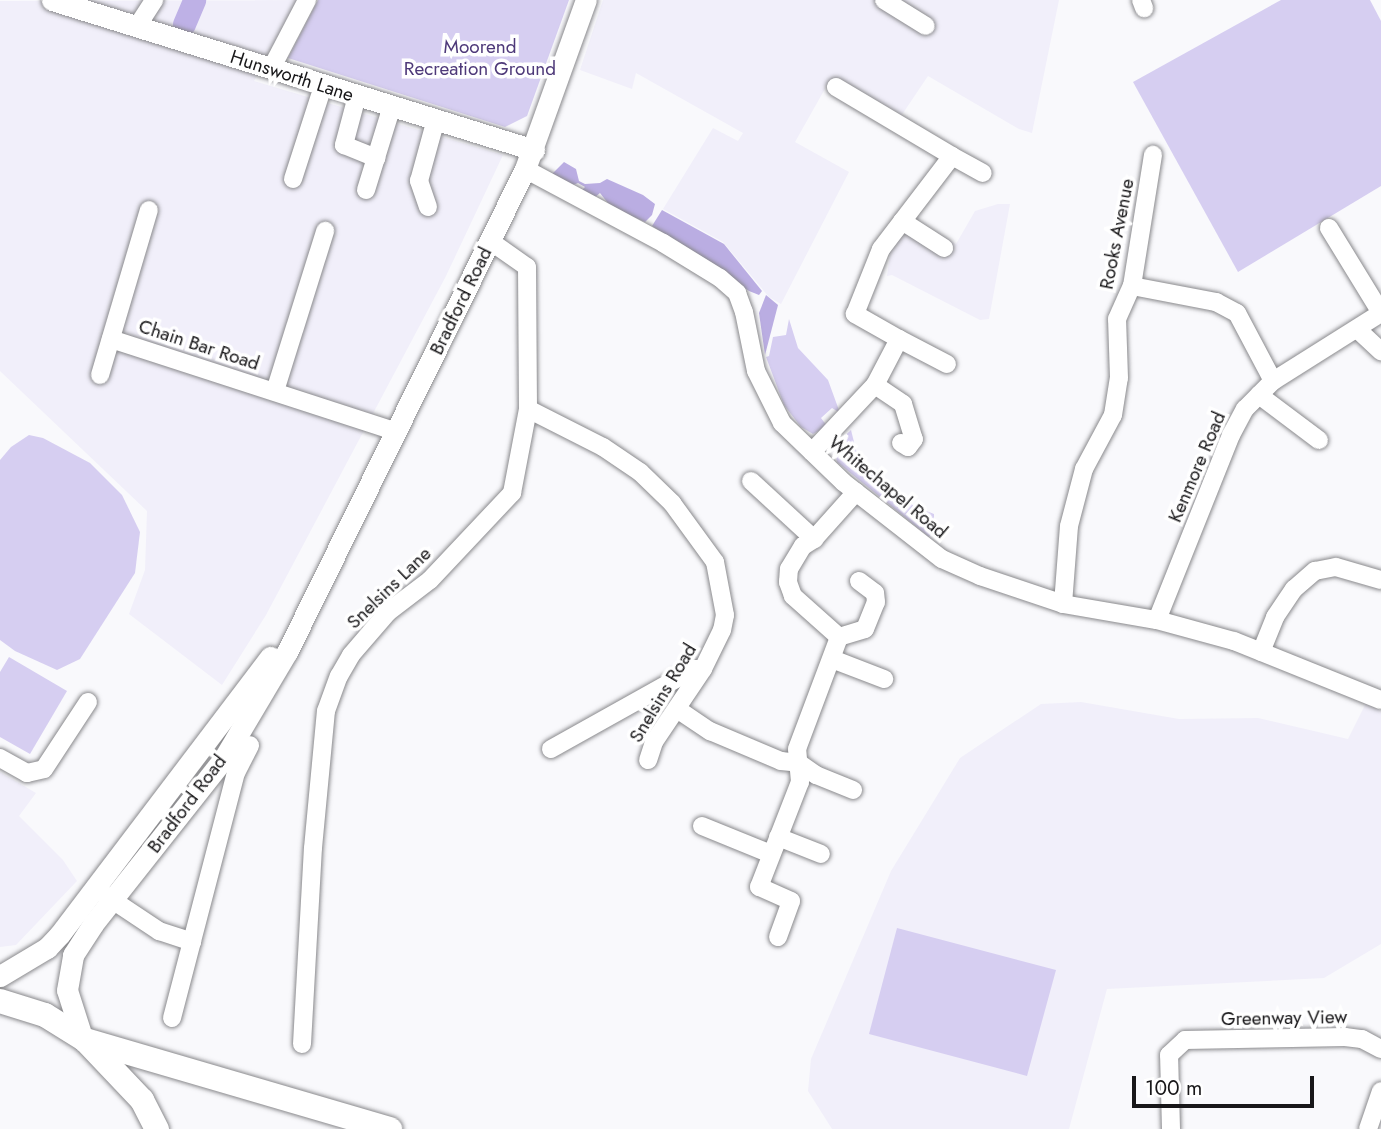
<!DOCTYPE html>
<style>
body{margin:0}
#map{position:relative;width:1381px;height:1129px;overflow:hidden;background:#f9f9fc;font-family:Jost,sans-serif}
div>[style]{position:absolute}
.built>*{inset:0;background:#f1effa}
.green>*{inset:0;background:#d6cef1}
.forest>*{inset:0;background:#baade2}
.river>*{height:23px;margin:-11.5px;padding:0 11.5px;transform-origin:11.5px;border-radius:11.5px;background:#beb1e6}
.roads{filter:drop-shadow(0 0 2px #89898c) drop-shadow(0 0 2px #89898c)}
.minor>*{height:18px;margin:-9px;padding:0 9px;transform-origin:9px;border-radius:9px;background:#fff}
.major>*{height:21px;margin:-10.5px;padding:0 10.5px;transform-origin:10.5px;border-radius:10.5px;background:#fff}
.highway>*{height:24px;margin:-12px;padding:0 12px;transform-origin:12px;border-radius:12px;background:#fff}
span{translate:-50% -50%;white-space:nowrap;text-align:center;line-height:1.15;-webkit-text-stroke:7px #fff;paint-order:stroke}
.park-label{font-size:19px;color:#4e3979}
.street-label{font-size:19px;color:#181719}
.scale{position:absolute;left:1132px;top:1076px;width:182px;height:32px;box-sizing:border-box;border:4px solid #181719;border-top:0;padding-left:9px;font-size:21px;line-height:24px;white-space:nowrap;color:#181719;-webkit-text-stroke:5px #fff;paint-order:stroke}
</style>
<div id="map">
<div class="built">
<div style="clip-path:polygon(300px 0,254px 81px,503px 155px,446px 276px,266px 615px,222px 685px,129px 614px,145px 570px,147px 511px,0 371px,0 1px)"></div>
<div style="clip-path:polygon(603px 0,1059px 0,1032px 133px,1019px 129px,928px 76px,893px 128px,826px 87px,795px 142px,849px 172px,781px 304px,769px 297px,723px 242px,663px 209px,713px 128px,738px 141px,743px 133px,636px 73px,632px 89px,580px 70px)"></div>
<div style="clip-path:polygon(998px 204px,1010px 204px,989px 319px,980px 320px,892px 275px,887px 276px,891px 248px,914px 218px,956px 244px,975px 211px)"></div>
<div style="clip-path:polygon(1081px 702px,1179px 719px,1258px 718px,1348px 739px,1366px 703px,1381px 711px,1381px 944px,1324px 978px,1107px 989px,1069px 1129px,832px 1129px,808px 1091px,811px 1059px,891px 871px,960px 758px,1041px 704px)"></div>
<div style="clip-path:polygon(0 772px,36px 793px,19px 816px,63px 860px,77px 881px,16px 945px,0 947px)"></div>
</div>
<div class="green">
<div style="clip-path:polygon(318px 0,569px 0,527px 116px,505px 127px,288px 58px)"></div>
<div style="clip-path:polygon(1281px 0,1370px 0,1381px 21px,1381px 186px,1238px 272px,1133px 82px)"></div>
<div style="clip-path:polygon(789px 319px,798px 348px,828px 380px,840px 413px,832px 408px,821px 418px,827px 426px,813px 434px,801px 427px,784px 405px,766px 357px,769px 356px,773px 337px,786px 335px)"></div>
<div style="clip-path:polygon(851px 430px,860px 466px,914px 506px,934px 514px,934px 530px,929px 537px,837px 462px,834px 446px)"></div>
<div style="clip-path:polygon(29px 435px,43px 438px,90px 463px,122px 495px,140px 532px,135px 573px,80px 659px,57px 670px,15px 651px,0 640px,0 460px,11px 447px)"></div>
<div style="clip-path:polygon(9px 657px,67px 691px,30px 754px,0 737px,0 672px)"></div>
<div style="clip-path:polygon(897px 928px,1056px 970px,1027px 1076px,869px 1034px)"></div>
</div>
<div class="forest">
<div style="clip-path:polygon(564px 162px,576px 169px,579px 181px,585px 184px,600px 183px,607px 179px,643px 195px,655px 204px,652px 215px,645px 222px,611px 207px,600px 193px,594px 198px,582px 190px,585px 187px,578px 183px,568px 187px,552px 174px)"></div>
<div style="clip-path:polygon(662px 210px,724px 244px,762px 291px,759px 295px,749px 291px,652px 226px)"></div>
<div style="clip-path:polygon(766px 295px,778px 305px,765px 355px,759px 313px)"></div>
</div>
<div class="river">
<div style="left:184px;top:24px;width:26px;rotate:-67deg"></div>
</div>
<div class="roads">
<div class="minor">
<div style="left:884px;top:0;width:49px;rotate:31.8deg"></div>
<div style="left:1141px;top:0;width:9px;rotate:69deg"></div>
<div style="left:138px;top:25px;width:30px;rotate:-57deg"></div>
<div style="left:271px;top:69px;width:78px;rotate:-62.4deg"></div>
<div style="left:357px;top:96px;width:51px;rotate:104.9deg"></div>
<div style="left:344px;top:145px;width:35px;rotate:22deg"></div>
<div style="left:952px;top:156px;width:35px;rotate:29deg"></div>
<div style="left:525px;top:169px;width:157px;rotate:28.2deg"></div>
<div style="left:663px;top:243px;width:67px;rotate:31.6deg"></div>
<div style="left:720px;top:278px;width:23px;rotate:41deg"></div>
<div style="left:737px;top:293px;width:20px;rotate:70deg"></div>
<div style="left:744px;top:312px;width:60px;rotate:78.5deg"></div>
<div style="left:756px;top:371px;width:58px;rotate:63.4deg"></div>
<div style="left:782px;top:423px;width:85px;rotate:44deg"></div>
<div style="left:843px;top:482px;width:125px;rotate:37.9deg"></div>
<div style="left:942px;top:559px;width:42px;rotate:24.1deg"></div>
<div style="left:980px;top:576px;width:88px;rotate:18.6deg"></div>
<div style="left:1063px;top:604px;width:95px;rotate:9.7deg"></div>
<div style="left:1157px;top:620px;width:80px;rotate:15.3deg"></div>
<div style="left:1234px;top:641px;width:158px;rotate:21.9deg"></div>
<div style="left:293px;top:179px;width:98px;rotate:-72.1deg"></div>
<div style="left:366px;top:190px;width:88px;rotate:-72.8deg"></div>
<div style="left:428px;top:207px;width:28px;rotate:-109deg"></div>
<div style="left:419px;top:181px;width:64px;rotate:-74.7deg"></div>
<div style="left:902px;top:221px;width:50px;rotate:32.7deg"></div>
<div style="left:1329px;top:228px;width:100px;rotate:58.5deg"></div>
<div style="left:1132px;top:286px;width:86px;rotate:10.8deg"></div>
<div style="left:1216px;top:302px;width:24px;rotate:28deg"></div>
<div style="left:1237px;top:313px;width:77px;rotate:62.1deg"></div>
<div style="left:1357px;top:329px;width:33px;rotate:43deg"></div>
<div style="left:111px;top:339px;width:301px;rotate:18deg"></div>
<div style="left:899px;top:339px;width:54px;rotate:27.5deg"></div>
<div style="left:100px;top:375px;width:172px;rotate:-73.5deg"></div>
<div style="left:875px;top:385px;width:34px;rotate:34deg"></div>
<div style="left:903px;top:404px;width:37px;rotate:73deg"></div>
<div style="left:914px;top:439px;width:10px;rotate:127deg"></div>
<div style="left:908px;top:447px;width:8px;rotate:-150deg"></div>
<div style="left:275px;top:391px;width:168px;rotate:-72.6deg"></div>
<div style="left:1259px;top:395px;width:75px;rotate:36.9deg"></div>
<div style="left:528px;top:409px;width:84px;rotate:26.9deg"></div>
<div style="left:603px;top:447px;width:45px;rotate:34deg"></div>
<div style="left:640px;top:472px;width:45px;rotate:44.1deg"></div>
<div style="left:672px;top:503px;width:73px;rotate:53.9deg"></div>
<div style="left:715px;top:562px;width:54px;rotate:79.3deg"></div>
<div style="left:725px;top:615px;width:15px;rotate:101deg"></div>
<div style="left:722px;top:630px;width:43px;rotate:116deg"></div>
<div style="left:703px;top:669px;width:88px;rotate:123.9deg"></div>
<div style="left:654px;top:742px;width:19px;rotate:108deg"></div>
<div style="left:812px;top:452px;width:92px;rotate:-46.8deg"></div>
<div style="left:875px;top:385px;width:52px;rotate:-62.4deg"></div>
<div style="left:899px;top:339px;width:51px;rotate:-150.4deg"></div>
<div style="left:855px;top:314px;width:70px;rotate:-68.2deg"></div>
<div style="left:881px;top:249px;width:117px;rotate:-52.6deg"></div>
<div style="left:952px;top:156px;width:135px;rotate:-149.3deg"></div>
<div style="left:751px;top:481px;width:86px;rotate:42.6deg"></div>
<div style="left:1063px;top:604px;width:78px;rotate:-85.6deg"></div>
<div style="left:1069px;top:526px;width:59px;rotate:-75.3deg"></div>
<div style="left:1084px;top:469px;width:61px;rotate:-61.8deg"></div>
<div style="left:1113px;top:415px;width:37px;rotate:-81deg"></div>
<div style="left:1119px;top:378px;width:59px;rotate:-91.9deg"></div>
<div style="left:1117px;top:319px;width:36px;rotate:-66deg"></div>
<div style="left:1132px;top:286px;width:133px;rotate:-80.9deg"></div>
<div style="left:1157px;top:620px;width:199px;rotate:-68.2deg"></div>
<div style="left:1231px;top:435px;width:30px;rotate:-62deg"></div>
<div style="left:1245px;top:409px;width:40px;rotate:-45deg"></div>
<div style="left:1273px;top:381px;width:128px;rotate:-32.2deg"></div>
<div style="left:839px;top:637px;width:27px;rotate:-17deg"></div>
<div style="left:865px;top:629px;width:29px;rotate:-68deg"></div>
<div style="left:876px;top:602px;width:9px;rotate:-96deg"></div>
<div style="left:875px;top:593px;width:20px;rotate:-143deg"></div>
<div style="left:1261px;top:652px;width:38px;rotate:-68deg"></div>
<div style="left:1275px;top:617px;width:34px;rotate:-56deg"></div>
<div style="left:1294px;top:589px;width:28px;rotate:-41deg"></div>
<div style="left:1315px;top:571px;width:21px;rotate:-11deg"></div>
<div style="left:1336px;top:567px;width:47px;rotate:16.1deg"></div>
<div style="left:832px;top:659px;width:56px;rotate:21deg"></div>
<div style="left:677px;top:709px;width:40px;rotate:34deg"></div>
<div style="left:710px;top:731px;width:77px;rotate:22.9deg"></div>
<div style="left:781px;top:761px;width:18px;rotate:6deg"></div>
<div style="left:799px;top:763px;width:21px;rotate:35deg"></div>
<div style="left:816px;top:775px;width:40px;rotate:22deg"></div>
<div style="left:551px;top:749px;width:164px;rotate:-29.2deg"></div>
<div style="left:694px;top:669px;width:9px"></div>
<div style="left:0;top:758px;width:31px;rotate:29deg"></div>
<div style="left:27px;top:773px;width:17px;rotate:-13deg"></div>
<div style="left:44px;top:769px;width:80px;rotate:-56.7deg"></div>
<div style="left:702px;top:826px;width:74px;rotate:22.1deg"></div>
<div style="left:778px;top:837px;width:46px;rotate:21.6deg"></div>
<div style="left:102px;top:893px;width:69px;rotate:33.7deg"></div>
<div style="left:159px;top:931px;width:35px;rotate:18deg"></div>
<div style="left:778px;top:937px;width:38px;rotate:-70deg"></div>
<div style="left:791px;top:901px;width:35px;rotate:-156deg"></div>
<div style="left:759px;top:887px;width:113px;rotate:-68.7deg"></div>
<div style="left:800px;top:782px;width:33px;rotate:-95deg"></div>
<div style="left:797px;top:749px;width:120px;rotate:-69.4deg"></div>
<div style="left:839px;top:637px;width:62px;rotate:-138.3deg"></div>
<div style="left:793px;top:596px;width:15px;rotate:-110deg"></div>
<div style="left:788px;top:582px;width:13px;rotate:-86deg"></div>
<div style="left:789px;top:569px;width:27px;rotate:-59deg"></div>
<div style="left:803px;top:546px;width:13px;rotate:-32deg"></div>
<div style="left:814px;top:539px;width:63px;rotate:-48.2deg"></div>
<div style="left:172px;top:1018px;width:253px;rotate:-75.4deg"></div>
<div style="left:236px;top:773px;width:31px;rotate:-63deg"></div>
<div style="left:302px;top:1044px;width:196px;rotate:-86.8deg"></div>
<div style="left:313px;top:848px;width:138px;rotate:-84.6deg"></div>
<div style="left:326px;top:711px;width:37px;rotate:-70deg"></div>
<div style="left:339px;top:676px;width:24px;rotate:-60deg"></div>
<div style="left:351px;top:655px;width:57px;rotate:-49.3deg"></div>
<div style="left:388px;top:612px;width:53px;rotate:-37.3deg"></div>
<div style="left:430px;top:580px;width:120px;rotate:-46.7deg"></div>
<div style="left:512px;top:493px;width:86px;rotate:-79.2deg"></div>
<div style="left:528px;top:409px;width:142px;rotate:-90.4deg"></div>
<div style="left:527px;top:267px;width:45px;rotate:-144.9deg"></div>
<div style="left:1171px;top:1129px;width:74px;rotate:-91.5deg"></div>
<div style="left:1169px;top:1055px;width:22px;rotate:-43deg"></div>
<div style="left:1185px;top:1040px;width:160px;rotate:-1.1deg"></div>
<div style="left:1345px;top:1037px;width:17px;rotate:7deg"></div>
<div style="left:1362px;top:1039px;width:21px;rotate:28deg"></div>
<div style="left:1368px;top:1129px;width:40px;rotate:-71.1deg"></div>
</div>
<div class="major">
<div style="left:52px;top:0;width:505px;rotate:17.29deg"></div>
<div style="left:0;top:976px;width:55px;rotate:-30.8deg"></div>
<div style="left:47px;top:948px;width:19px;rotate:-47deg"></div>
<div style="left:60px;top:934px;width:348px;rotate:-52.8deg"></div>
<div style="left:82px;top:1037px;width:49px;rotate:-107.7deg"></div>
<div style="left:67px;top:990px;width:36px;rotate:-80deg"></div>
<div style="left:73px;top:955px;width:37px;rotate:-57deg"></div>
<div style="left:93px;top:924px;width:211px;rotate:-51.7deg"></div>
<div style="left:224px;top:758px;width:123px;rotate:-59.3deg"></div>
<div style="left:287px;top:652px;width:538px;rotate:-63.77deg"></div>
<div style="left:525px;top:169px;width:180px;rotate:-70.2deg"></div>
</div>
<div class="highway">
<div style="left:0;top:1001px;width:47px;rotate:17.3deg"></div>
<div style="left:45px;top:1015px;width:47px;rotate:32deg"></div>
<div style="left:85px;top:1040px;width:83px;rotate:46.5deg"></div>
<div style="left:142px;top:1100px;width:33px;rotate:63deg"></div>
<div style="left:85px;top:1040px;width:318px;rotate:16.3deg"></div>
</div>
</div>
<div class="park-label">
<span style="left:480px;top:58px">Moorend<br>Recreation Ground</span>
</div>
<div class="street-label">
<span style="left:292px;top:76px;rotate:18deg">Hunsworth Lane</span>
<span style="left:1117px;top:234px;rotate:-79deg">Rooks Avenue</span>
<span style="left:461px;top:301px;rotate:-64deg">Bradford Road</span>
<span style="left:199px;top:345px;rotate:18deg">Chain Bar Road</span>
<span style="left:1197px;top:467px;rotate:-67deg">Kenmore Road</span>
<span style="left:888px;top:487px;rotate:40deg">Whitechapel Road</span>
<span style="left:389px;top:588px;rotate:-44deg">Snelsins Lane</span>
<span style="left:663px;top:693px;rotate:-59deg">Snelsins Road</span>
<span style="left:187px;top:804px;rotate:-53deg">Bradford Road</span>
<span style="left:1284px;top:1018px;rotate:-1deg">Greenway View</span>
</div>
<div class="scale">100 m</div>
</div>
